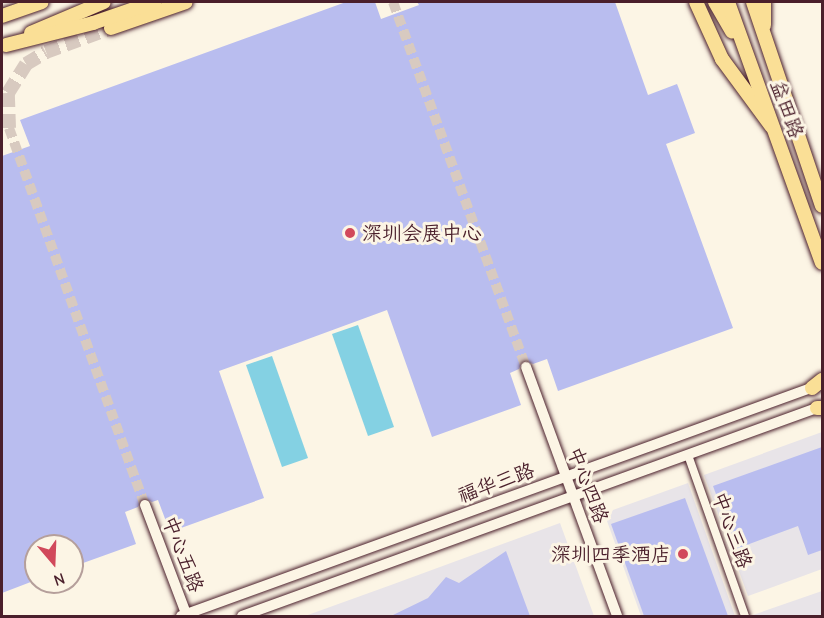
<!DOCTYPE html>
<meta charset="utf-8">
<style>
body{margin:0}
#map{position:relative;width:824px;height:618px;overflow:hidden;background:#fcf5e5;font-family:"Comic Neue","LXGW WenKai TC",sans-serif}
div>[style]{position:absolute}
.built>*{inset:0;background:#e8e4e8}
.water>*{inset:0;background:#84d1e3}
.building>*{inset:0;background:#b9bdef}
.tertiary-tunnel>*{height:10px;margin-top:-5px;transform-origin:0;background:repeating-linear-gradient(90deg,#d8cac0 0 10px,transparent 0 15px)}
.primary-tunnel>*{height:14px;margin-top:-7px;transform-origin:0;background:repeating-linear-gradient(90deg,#d8cac0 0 14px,transparent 0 21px)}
.roads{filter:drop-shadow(0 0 2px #4a1f2b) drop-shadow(0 0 2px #4a1f2b)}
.minor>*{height:8px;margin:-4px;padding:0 4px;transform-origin:4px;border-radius:4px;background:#fcf5e5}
.tertiary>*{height:10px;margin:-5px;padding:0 5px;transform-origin:5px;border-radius:5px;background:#fcf5e5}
.primary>*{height:14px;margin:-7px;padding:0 7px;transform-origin:7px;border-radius:7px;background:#fadf96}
.trunk>*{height:14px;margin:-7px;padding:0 7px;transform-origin:7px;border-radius:7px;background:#fadf96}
.dots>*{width:16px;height:16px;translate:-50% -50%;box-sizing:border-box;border:3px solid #fcf5e5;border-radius:50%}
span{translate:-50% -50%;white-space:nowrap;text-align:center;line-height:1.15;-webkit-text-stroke:6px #fcf5e5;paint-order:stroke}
.street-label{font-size:20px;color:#4a1f2b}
.poi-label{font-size:20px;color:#4a1f2b}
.left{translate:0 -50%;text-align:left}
.right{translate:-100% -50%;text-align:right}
.frame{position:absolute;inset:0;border:3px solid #4a1f2b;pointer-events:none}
.north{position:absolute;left:24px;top:534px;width:60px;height:60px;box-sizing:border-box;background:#fcf5e5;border:2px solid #b59f9b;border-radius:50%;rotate:161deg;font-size:16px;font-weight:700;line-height:24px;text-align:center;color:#4a1f2b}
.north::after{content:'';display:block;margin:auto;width:21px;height:27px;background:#d1495b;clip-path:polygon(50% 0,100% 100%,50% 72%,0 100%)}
</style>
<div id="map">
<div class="built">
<div style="clip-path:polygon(822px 432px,822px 569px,748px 596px,704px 475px)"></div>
<div style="clip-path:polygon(688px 483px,735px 616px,641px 616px,607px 521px,613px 510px)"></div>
<div style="clip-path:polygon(560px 523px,594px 616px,305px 616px,391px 585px)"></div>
<div style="clip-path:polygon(822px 591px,822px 616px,750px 616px)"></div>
</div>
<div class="water">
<div style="clip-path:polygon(358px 325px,394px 427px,368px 436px,332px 334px)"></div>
<div style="clip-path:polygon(272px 356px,308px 458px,282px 467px,246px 365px)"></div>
</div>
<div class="building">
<div style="clip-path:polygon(346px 2px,375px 2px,381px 19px,419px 5px,417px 2px,615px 2px,648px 95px,677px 84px,679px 89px,695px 133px,666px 144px,733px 328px,558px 391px,547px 359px,533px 364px,523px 360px,519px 369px,510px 373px,521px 405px,432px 437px,387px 310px,300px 342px,219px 371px,264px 498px,170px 532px,158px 500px,152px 502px,143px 498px,138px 507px,125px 512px,136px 544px,72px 567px,72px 546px,36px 546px,36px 580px,2px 593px,2px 156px,30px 146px,20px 120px)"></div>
<div style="clip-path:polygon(822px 447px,822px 550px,808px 555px,798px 526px,736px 549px,713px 486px)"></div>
<div style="clip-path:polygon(685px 498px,720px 594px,728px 616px,644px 616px,611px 524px)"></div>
<div style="clip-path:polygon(506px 551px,530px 616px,391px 616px,428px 598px,446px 577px,459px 583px)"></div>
</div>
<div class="tertiary-tunnel">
<div style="left:393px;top:2px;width:388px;rotate:70deg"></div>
<div style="left:9px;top:128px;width:401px;rotate:70.2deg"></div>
</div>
<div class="primary-tunnel">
<div style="left:9px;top:128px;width:35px;rotate:-92deg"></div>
<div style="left:8px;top:93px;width:34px;rotate:-58deg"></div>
<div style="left:26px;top:64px;width:23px;rotate:-31deg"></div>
<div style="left:46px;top:52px;width:69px;rotate:-20.3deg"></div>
</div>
<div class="roads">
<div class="minor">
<div style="left:688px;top:455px;width:171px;rotate:70.5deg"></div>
</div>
<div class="tertiary">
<div style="left:526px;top:367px;width:265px;rotate:69.9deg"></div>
<div style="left:145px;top:505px;width:119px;rotate:69.3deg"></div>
<div style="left:181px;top:616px;width:679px;rotate:-19.9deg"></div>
<div style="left:242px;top:616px;width:617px;rotate:-19.9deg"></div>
</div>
<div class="primary">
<div style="left:696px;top:2px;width:63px;rotate:65.5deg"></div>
<div style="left:722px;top:59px;width:84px;rotate:53.7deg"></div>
<div style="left:715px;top:2px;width:34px;rotate:60deg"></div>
<div style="left:728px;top:2px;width:277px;rotate:70.2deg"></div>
<div style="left:753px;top:2px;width:215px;rotate:71.3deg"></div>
<div style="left:764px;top:2px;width:23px;rotate:90deg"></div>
<div style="left:111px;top:28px;width:79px;rotate:-19.1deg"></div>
<div style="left:31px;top:33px;width:79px;rotate:-23deg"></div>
<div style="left:6px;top:45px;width:90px;rotate:-14.2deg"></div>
<div style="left:93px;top:23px;width:65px;rotate:-19deg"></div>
<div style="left:812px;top:388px;width:13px;rotate:-39deg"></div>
<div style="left:817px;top:408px;width:5px"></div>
</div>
<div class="trunk">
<div style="left:2px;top:16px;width:42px;rotate:-19.3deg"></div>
</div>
</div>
<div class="dots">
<div style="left:350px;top:233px;background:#d1495b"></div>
<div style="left:683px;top:554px;background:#d1495b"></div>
</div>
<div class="street-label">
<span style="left:787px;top:109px;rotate:70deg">益田路</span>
<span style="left:496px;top:483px;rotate:-20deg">福华三路</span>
<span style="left:588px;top:485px;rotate:69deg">中心四路</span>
<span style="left:732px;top:530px;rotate:70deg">中心三路</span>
<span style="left:183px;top:554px;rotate:69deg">中心五路</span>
</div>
<div class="poi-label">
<span class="left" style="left:362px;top:233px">深圳会展中心</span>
<span class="right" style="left:671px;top:554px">深圳四季酒店</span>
</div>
<div class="frame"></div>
<div class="north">N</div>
</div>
